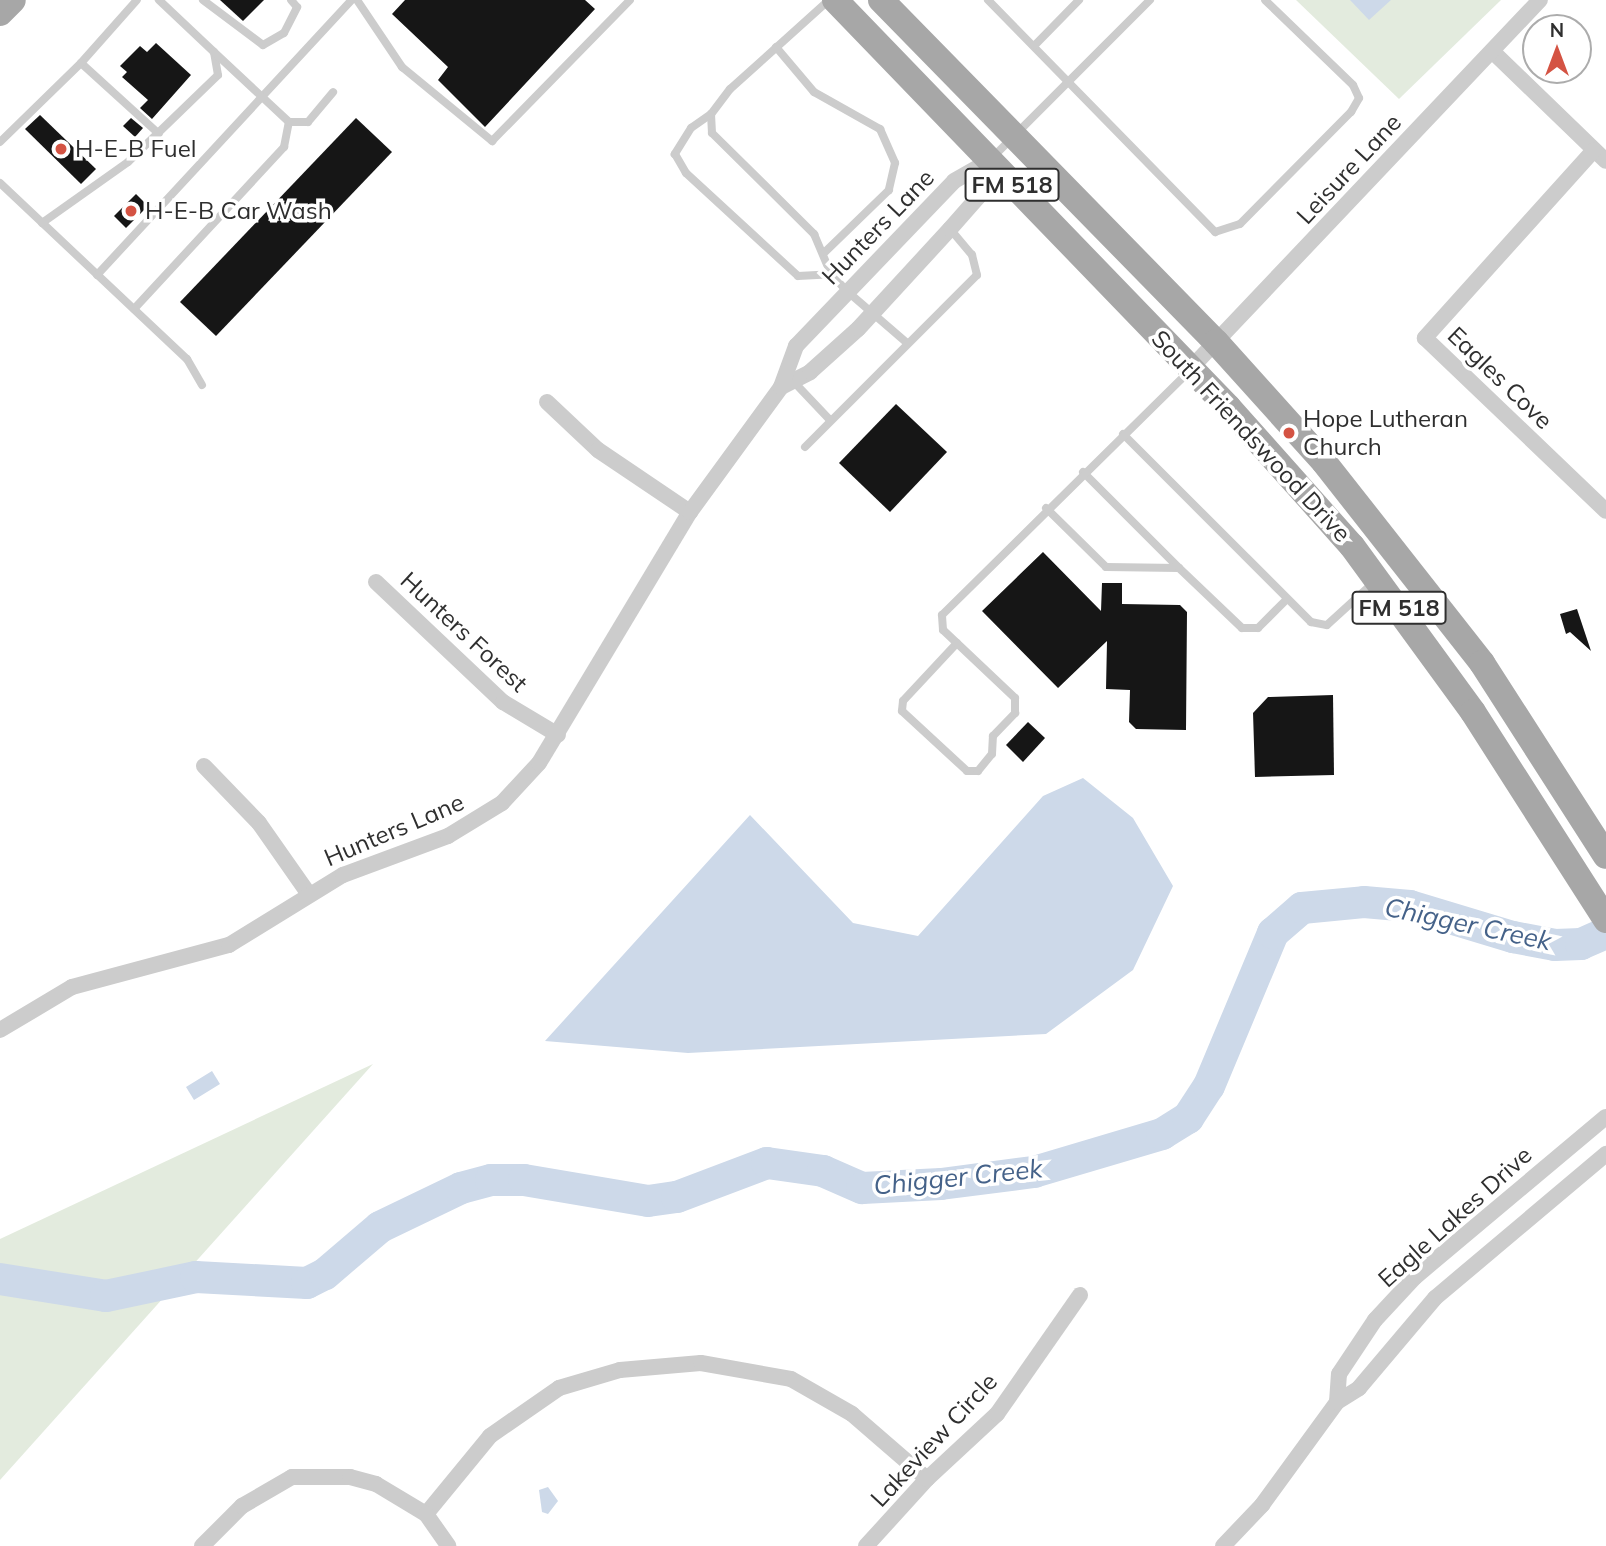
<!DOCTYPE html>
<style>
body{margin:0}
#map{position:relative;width:1606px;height:1546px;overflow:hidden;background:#fff;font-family:Mulish,sans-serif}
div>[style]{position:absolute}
.green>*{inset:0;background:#e3ebde}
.water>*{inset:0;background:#cdd9e9}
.river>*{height:32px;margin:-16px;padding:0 16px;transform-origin:16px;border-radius:16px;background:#cdd9e9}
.building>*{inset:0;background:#161616}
.lane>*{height:8px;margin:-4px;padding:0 4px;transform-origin:4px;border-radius:4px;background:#ccc}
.street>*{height:16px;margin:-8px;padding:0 8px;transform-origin:8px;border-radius:8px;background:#ccc}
.primary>*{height:26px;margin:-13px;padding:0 13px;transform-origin:13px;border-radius:13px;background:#a7a7a7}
.dots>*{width:19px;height:19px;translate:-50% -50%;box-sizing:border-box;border:4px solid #fff;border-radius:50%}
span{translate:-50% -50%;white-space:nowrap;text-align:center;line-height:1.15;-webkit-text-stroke:7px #fff;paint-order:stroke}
.shield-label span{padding:2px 5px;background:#fff;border:2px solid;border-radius:5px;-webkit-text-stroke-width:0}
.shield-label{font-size:23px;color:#2f2f2f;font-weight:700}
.poi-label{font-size:24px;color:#2f2f2f}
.left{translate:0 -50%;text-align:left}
.street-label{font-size:24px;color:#2f2f2f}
.water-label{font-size:26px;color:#456289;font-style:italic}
.north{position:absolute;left:1522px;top:14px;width:70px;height:70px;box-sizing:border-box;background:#fff;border:2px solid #acacac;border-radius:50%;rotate:0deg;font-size:19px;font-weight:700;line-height:28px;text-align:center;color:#2f2f2f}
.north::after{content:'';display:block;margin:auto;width:24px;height:32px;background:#d45343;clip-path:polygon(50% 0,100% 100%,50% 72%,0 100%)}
</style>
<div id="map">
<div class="green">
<div style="clip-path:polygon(1296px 0,1501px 0,1399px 99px)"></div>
<div style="clip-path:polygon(373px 1064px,0 1480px,0 1239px)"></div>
</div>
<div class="water">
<div style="clip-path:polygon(1350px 0,1391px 0,1369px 20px)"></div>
<div style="clip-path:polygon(1083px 778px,1133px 818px,1173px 886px,1133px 970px,1046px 1034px,688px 1053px,545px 1041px,750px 815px,853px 923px,918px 936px,1043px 796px)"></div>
<div style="clip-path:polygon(212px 1071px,220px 1084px,194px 1100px,186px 1087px)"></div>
<div style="clip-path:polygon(548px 1487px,558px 1501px,548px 1514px,542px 1512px,539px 1490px)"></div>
</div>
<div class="river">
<div style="left:0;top:1279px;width:107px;rotate:9.1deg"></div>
<div style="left:106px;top:1296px;width:92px;rotate:-11.9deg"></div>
<div style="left:196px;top:1277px;width:111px;rotate:3.1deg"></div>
<div style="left:307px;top:1283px;width:20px;rotate:-27deg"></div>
<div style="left:325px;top:1274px;width:72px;rotate:-40.5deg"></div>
<div style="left:380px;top:1227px;width:90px;rotate:-25.7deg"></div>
<div style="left:461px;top:1188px;width:31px;rotate:-15deg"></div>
<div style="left:491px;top:1180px;width:33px"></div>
<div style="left:524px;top:1180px;width:126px;rotate:9.6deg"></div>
<div style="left:648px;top:1201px;width:29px;rotate:-8deg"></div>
<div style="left:677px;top:1197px;width:96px;rotate:-20.7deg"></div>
<div style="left:767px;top:1163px;width:57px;rotate:8.1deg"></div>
<div style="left:823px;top:1171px;width:43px;rotate:23.6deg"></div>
<div style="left:862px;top:1188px;width:79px;rotate:-2.9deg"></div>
<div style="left:941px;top:1184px;width:94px;rotate:-7.4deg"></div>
<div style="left:1034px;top:1172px;width:134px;rotate:-16.5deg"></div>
<div style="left:1162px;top:1134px;width:31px;rotate:-32deg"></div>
<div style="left:1188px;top:1118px;width:38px;rotate:-57deg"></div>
<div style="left:1209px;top:1086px;width:166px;rotate:-67.3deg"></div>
<div style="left:1273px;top:933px;width:38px;rotate:-41deg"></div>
<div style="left:1302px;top:908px;width:62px;rotate:-5.5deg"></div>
<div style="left:1364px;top:902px;width:46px;rotate:5deg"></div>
<div style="left:1410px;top:906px;width:108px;rotate:16.8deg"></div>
<div style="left:1513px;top:937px;width:43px;rotate:10.8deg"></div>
<div style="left:1555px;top:945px;width:26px;rotate:-2deg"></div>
<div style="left:1581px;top:944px;width:27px;rotate:-24deg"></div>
</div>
<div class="building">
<div style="clip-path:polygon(220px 0,264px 0,243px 21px)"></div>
<div style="clip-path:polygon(405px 0,585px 0,595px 9px,485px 127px,438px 80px,448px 67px,392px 14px)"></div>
<div style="clip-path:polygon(156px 43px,191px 75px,152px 119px,140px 108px,148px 100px,122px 77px,127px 72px,120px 66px,140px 46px,147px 52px)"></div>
<div style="clip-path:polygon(40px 115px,96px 169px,81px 184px,25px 129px)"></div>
<div style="clip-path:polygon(131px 118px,143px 128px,135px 137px,123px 126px)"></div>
<div style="clip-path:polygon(356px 118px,392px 152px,216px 336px,180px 302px)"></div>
<div style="clip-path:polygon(136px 194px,148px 206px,126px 228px,114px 216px)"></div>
<div style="clip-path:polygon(896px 404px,947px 452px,890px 512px,839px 463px)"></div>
<div style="clip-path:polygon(1043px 552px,1101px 611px,1102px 583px,1122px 583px,1122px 604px,1180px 605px,1187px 612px,1186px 730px,1136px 729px,1129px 722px,1130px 690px,1106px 689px,1107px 641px,1058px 688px,982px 611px)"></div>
<div style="clip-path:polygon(1577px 609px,1591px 651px,1570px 632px,1566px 634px,1560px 614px)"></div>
<div style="clip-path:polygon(1333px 695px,1334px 775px,1255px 777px,1253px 713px,1268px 697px)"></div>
<div style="clip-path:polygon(1028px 722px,1045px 738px,1023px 762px,1006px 745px)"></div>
</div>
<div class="lane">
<div style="left:203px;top:0;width:75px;rotate:36.9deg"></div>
<div style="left:263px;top:45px;width:24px;rotate:-30deg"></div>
<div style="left:284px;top:33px;width:29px;rotate:-63deg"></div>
<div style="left:297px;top:7px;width:9px;rotate:-131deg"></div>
<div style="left:357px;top:0;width:81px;rotate:56.1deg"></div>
<div style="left:402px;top:67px;width:117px;rotate:39.4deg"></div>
<div style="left:492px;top:141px;width:197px;rotate:-45.6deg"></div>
<div style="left:829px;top:0;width:133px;rotate:138deg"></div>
<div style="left:730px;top:89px;width:31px;rotate:127deg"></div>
<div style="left:711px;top:114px;width:19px;rotate:87deg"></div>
<div style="left:712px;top:133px;width:144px;rotate:44.7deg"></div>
<div style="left:814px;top:234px;width:43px;rotate:67deg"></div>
<div style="left:831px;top:274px;width:25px;rotate:47deg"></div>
<div style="left:848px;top:292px;width:78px;rotate:40.8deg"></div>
<div style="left:988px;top:0;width:325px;rotate:45.6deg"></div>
<div style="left:1215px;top:232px;width:26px;rotate:-18deg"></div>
<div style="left:1240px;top:224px;width:158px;rotate:-45.3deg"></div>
<div style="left:1351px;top:112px;width:16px;rotate:-60deg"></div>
<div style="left:1359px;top:98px;width:14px;rotate:-115deg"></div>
<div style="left:1353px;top:85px;width:122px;rotate:-136deg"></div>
<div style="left:1035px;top:45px;width:63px;rotate:-45.6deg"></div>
<div style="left:776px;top:47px;width:59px;rotate:49.8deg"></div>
<div style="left:814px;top:92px;width:76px;rotate:29.3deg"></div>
<div style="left:880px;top:129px;width:37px;rotate:66deg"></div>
<div style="left:895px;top:163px;width:28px;rotate:103deg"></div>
<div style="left:889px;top:190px;width:89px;rotate:135.9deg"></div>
<div style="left:81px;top:63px;width:105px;rotate:42.3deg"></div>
<div style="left:711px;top:114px;width:24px;rotate:145deg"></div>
<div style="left:691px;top:128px;width:31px;rotate:122deg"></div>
<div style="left:675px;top:154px;width:22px;rotate:60deg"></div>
<div style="left:686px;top:173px;width:152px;rotate:42.6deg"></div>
<div style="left:798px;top:276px;width:33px;rotate:-3deg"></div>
<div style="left:289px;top:122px;width:19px"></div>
<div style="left:308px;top:122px;width:39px;rotate:-50deg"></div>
<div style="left:0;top:142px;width:113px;rotate:-44.3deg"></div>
<div style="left:81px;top:63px;width:84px;rotate:-48.4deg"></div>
<div style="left:993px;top:157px;width:222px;rotate:-45deg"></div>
<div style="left:0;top:183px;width:257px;rotate:43.3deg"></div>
<div style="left:187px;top:359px;width:30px;rotate:60deg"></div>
<div style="left:42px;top:223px;width:105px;rotate:-35.3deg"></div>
<div style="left:128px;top:162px;width:125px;rotate:-44deg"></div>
<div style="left:218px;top:75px;width:23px;rotate:-100deg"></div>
<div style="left:214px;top:52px;width:76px;rotate:-136.6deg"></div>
<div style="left:97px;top:275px;width:375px;rotate:-47.2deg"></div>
<div style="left:134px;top:309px;width:221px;rotate:-47.2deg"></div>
<div style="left:284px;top:147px;width:25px;rotate:-79deg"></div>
<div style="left:289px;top:122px;width:103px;rotate:-137deg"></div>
<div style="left:793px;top:381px;width:54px;rotate:46.5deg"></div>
<div style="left:1123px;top:434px;width:266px;rotate:45deg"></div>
<div style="left:1311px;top:622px;width:16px;rotate:11deg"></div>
<div style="left:1327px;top:625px;width:62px;rotate:-42.4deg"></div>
<div style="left:805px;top:447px;width:243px;rotate:-45deg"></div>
<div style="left:977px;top:275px;width:21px;rotate:-104deg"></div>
<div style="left:972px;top:255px;width:34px;rotate:-130deg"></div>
<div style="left:1083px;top:472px;width:136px;rotate:45deg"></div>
<div style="left:1046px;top:508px;width:84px;rotate:44.5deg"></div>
<div style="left:1106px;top:567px;width:73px;rotate:0.8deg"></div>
<div style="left:1179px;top:568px;width:87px;rotate:43.6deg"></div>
<div style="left:1242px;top:628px;width:16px"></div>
<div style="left:1258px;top:628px;width:41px;rotate:-45deg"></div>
<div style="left:957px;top:643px;width:79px;rotate:133deg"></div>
<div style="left:903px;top:701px;width:10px;rotate:96deg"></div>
<div style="left:902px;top:711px;width:88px;rotate:42.7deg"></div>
<div style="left:967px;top:771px;width:11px"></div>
<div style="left:978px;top:771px;width:22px;rotate:-51deg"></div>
<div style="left:992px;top:754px;width:18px;rotate:-87deg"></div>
<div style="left:993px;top:736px;width:32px;rotate:-46deg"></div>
<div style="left:1015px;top:713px;width:15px;rotate:-90deg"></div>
<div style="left:1015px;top:698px;width:99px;rotate:-136.6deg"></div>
<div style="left:943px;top:630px;width:15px;rotate:-94deg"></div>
<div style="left:942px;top:615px;width:347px;rotate:-44.6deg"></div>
</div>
<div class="street">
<div style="left:1492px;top:51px;width:158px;rotate:44deg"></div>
<div style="left:1594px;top:150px;width:253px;rotate:132deg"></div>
<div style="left:1425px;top:338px;width:250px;rotate:43.7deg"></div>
<div style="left:1191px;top:368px;width:507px;rotate:-46.52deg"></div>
<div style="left:781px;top:387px;width:33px;rotate:-27deg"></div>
<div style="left:810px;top:372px;width:64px;rotate:-41.9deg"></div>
<div style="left:858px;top:329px;width:136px;rotate:-47.4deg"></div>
<div style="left:950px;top:229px;width:44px;rotate:-48.7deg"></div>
<div style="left:979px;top:196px;width:36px;rotate:-74deg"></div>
<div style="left:547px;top:402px;width:70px;rotate:43.3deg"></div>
<div style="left:598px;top:450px;width:111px;rotate:34deg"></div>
<div style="left:376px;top:582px;width:175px;rotate:43.4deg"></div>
<div style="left:503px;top:702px;width:64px;rotate:31deg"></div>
<div style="left:204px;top:766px;width:79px;rotate:46deg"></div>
<div style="left:259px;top:823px;width:85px;rotate:55deg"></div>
<div style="left:0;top:1030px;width:84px;rotate:-30.8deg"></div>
<div style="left:72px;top:987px;width:163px;rotate:-15deg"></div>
<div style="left:229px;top:945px;width:134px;rotate:-31.6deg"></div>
<div style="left:343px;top:875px;width:112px;rotate:-20.4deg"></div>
<div style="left:448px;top:836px;width:63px;rotate:-31.4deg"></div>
<div style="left:502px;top:803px;width:54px;rotate:-47.2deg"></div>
<div style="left:539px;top:763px;width:293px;rotate:-59deg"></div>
<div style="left:690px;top:512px;width:155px;rotate:-53.9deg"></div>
<div style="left:781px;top:387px;width:44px;rotate:-69.9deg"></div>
<div style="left:796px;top:346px;width:228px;rotate:-46.2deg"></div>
<div style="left:954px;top:181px;width:40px;rotate:-29.7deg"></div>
<div style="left:1337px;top:1402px;width:28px;rotate:-86deg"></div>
<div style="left:1339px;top:1374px;width:65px;rotate:-56.3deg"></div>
<div style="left:1375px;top:1320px;width:59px;rotate:-47.1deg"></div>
<div style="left:1415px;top:1277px;width:249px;rotate:-40deg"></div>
<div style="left:426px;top:1514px;width:101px;rotate:-50.6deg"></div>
<div style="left:490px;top:1436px;width:84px;rotate:-34.8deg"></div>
<div style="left:559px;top:1388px;width:64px;rotate:-16.4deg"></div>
<div style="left:620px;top:1370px;width:81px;rotate:-4.9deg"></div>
<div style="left:701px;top:1363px;width:91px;rotate:10.1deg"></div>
<div style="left:791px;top:1379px;width:70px;rotate:29.8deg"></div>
<div style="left:852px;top:1414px;width:99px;rotate:40.9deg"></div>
<div style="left:202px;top:1546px;width:57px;rotate:-45deg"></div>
<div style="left:242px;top:1506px;width:58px;rotate:-30.1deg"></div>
<div style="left:292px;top:1477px;width:58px"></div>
<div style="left:350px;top:1477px;width:27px;rotate:15deg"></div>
<div style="left:376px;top:1484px;width:58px;rotate:31deg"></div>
<div style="left:426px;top:1514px;width:39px;rotate:55deg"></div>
<div style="left:866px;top:1546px;width:91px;rotate:-47.7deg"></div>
<div style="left:927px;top:1479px;width:96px;rotate:-42.9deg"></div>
<div style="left:997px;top:1414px;width:145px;rotate:-55.1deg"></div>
<div style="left:1223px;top:1546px;width:57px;rotate:-46.4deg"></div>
<div style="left:1262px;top:1505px;width:127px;rotate:-53.9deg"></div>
<div style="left:1337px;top:1402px;width:26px;rotate:-32deg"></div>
<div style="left:1359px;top:1388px;width:118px;rotate:-49.8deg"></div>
<div style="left:1435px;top:1298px;width:224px;rotate:-40.1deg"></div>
</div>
<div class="primary">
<div style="left:835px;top:0;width:566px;rotate:46deg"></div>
<div style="left:1228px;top:407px;width:186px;rotate:48.3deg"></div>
<div style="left:1352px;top:546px;width:205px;rotate:53.9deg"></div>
<div style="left:1473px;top:712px;width:247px;rotate:57.4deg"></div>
<div style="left:881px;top:0;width:479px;rotate:45.6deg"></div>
<div style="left:1216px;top:342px;width:161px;rotate:48deg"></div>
<div style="left:1324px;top:462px;width:256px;rotate:51.8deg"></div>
<div style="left:1482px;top:663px;width:229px;rotate:57.3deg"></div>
<div style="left:0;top:13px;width:18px;rotate:-45deg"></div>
</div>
<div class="dots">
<div style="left:61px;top:149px;background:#d45343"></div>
<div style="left:131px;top:211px;background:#d45343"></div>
<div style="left:1289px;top:433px;background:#d45343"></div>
</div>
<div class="shield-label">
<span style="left:1012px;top:185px">FM 518</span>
<span style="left:1399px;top:608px">FM 518</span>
</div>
<div class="poi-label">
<span class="left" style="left:75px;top:149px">H-E-B Fuel</span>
<span class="left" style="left:145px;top:211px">H-E-B Car Wash</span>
<span class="left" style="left:1303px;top:433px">Hope Lutheran<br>Church</span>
</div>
<div class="street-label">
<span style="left:1349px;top:169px;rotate:-47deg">Leisure Lane</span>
<span style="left:878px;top:227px;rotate:-46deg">Hunters Lane</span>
<span style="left:1500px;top:378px;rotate:44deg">Eagles Cove</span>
<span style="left:1251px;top:436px;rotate:47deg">South Friendswood Drive</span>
<span style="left:464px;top:632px;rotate:43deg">Hunters Forest</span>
<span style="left:394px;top:830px;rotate:-23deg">Hunters Lane</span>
<span style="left:1455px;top:1217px;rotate:-42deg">Eagle Lakes Drive</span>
<span style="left:934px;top:1440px;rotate:-47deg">Lakeview Circle</span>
</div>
<div class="water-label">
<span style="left:1468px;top:924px;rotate:12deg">Chigger Creek</span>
<span style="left:958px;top:1177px;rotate:-6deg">Chigger Creek</span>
</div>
<div class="north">N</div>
</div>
